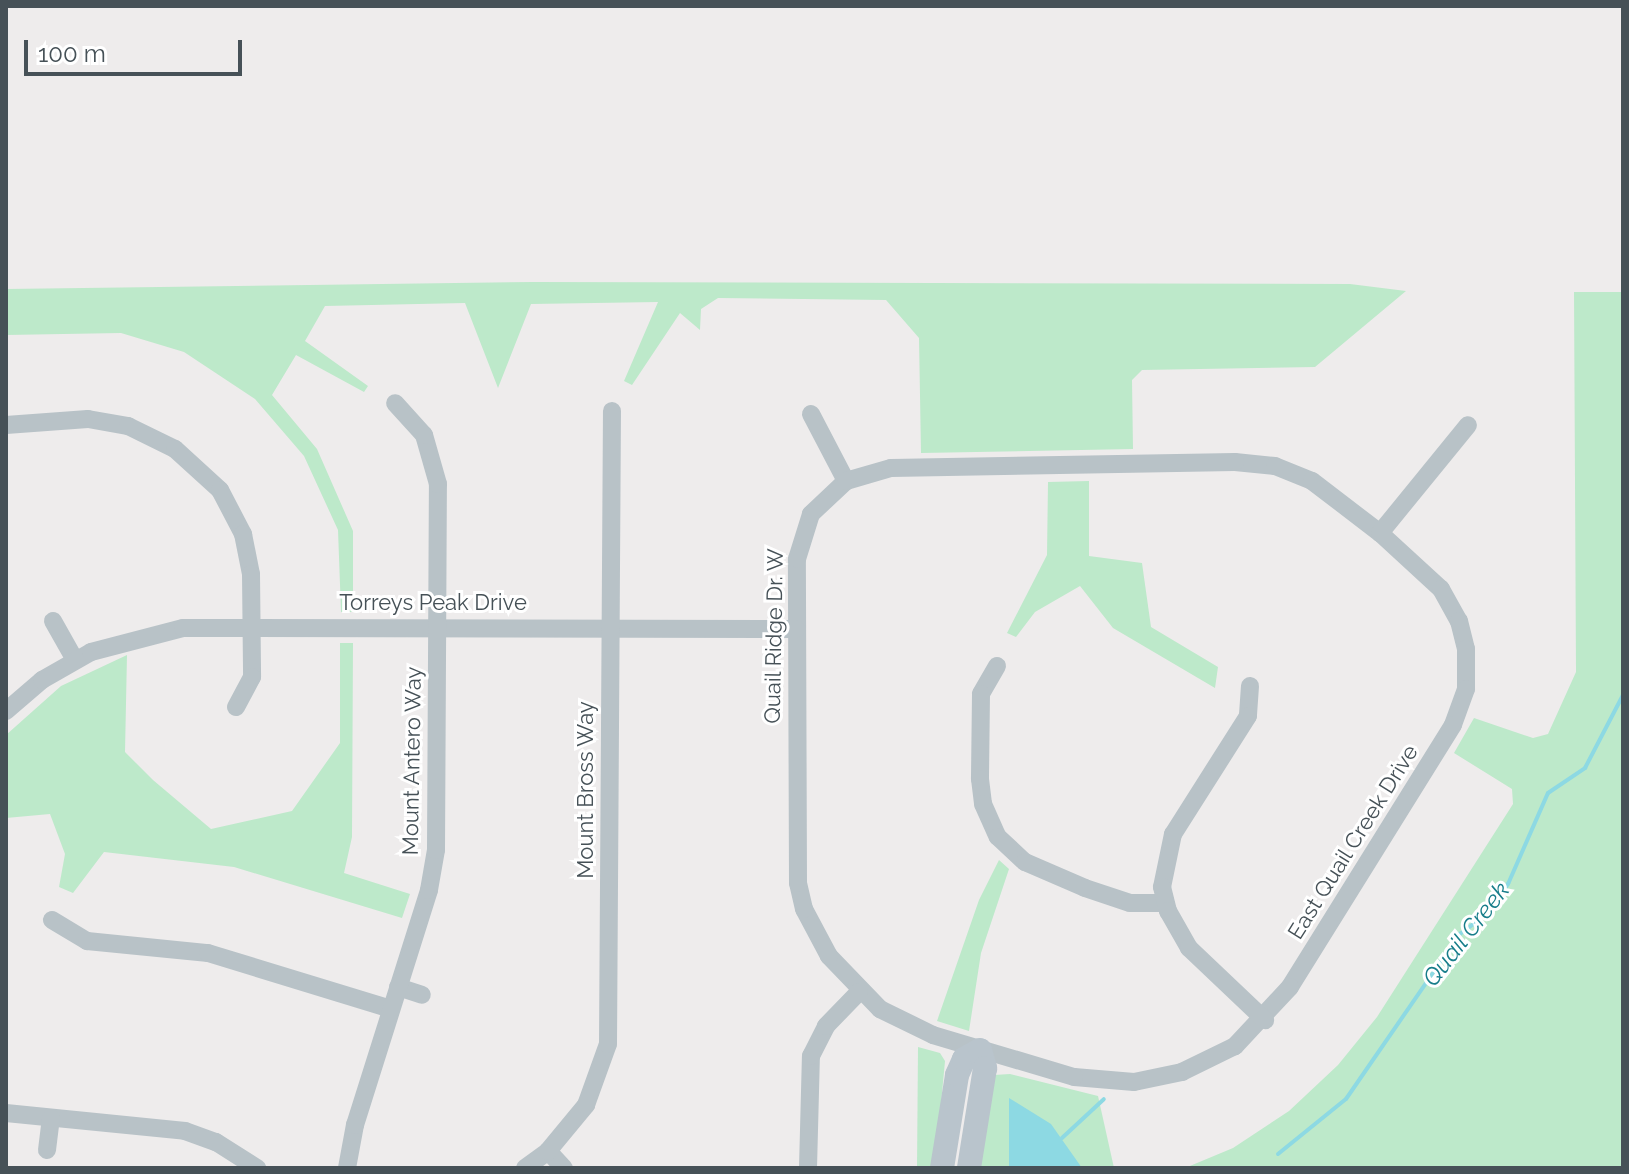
<!DOCTYPE html>
<style>
body{margin:0}
#map{position:relative;width:1629px;height:1174px;overflow:hidden;background:#eeecec;font-family:Raleway,sans-serif}
div>[style]{position:absolute}
.green>*{inset:0;background:#bde9ca}
.water>*{inset:0;background:#8dd9e3}
.stream>*{height:4px;margin:-2px;padding:0 2px;transform-origin:2px;border-radius:2px;background:#8dd9e3}
.street>*{height:18px;margin:-9px;padding:0 9px;transform-origin:9px;border-radius:9px;background:#b8c2c7}
.secondary>*{height:24px;margin:-12px;padding:0 12px;transform-origin:12px;border-radius:12px;background:#b9c4cc}
span{translate:-50% -50%;white-space:nowrap;text-align:center;line-height:1.15;-webkit-text-stroke:6px #fff;paint-order:stroke}
.street-label{font-size:22px;color:#465157}
.water-label{font-size:24px;color:#177d8a;font-style:italic}
.frame{position:absolute;inset:0;border:8px solid #465157;pointer-events:none}
.scale{position:absolute;left:24px;top:40px;width:218px;height:36px;box-sizing:border-box;border:4px solid #465157;border-top:0;padding-left:10px;font-size:24px;line-height:28px;white-space:nowrap;color:#465157;-webkit-text-stroke:6px #fff;paint-order:stroke}
</style>
<div id="map">
<div class="green">
<div style="clip-path:polygon(533px 282px,1350px 284px,1406px 291px,1315px 367px,1142px 370px,1132px 380px,1133px 449px,921px 453px,919px 338px,886px 300px,718px 298px,701px 309px,700px 330px,680px 313px,632px 385px,624px 381px,658px 302px,531px 304px,498px 388px,465px 303px,325px 306px,305px 341px,368px 386px,364px 392px,296px 355px,272px 395px,317px 449px,353px 531px,353px 612px,341px 612px,338px 530px,304px 456px,255px 399px,184px 352px,121px 333px,6px 335px,6px 289px)"></div>
<div style="clip-path:polygon(1574px 292px,1623px 292px,1623px 1168px,1185px 1168px,1233px 1148px,1289px 1111px,1338px 1065px,1377px 1017px,1513px 804px,1512px 789px,1454px 753px,1474px 718px,1533px 738px,1548px 734px,1576px 672px)"></div>
<div style="clip-path:polygon(1089px 481px,1089px 556px,1142px 563px,1151px 627px,1218px 667px,1215px 688px,1113px 628px,1080px 586px,1035px 612px,1016px 637px,1007px 633px,1047px 555px,1048px 482px)"></div>
<div style="clip-path:polygon(340px 643px,353px 643px,352px 837px,344px 873px,410px 894px,402px 918px,234px 867px,104px 852px,73px 893px,59px 887px,65px 854px,50px 814px,6px 818px,6px 735px,61px 686px,127px 655px,125px 752px,153px 780px,211px 829px,292px 811px,340px 743px)"></div>
<div style="clip-path:polygon(999px 860px,1009px 869px,981px 953px,969px 1031px,937px 1021px,979px 900px)"></div>
<div style="clip-path:polygon(918px 1047px,940px 1053px,945px 1061px,935px 1168px,917px 1168px)"></div>
<div style="clip-path:polygon(1010px 1074px,1098px 1096px,1114px 1168px,976px 1168px,994px 1075px)"></div>
</div>
<div class="water">
<div style="clip-path:polygon(1009px 1098px,1051px 1124px,1082px 1168px,1009px 1168px)"></div>
</div>
<div class="stream">
<div style="left:1062px;top:1138px;width:57px;rotate:-42.9deg"></div>
<div style="left:1278px;top:1154px;width:87px;rotate:-39deg"></div>
<div style="left:1346px;top:1099px;width:201px;rotate:-55.4deg"></div>
<div style="left:1460px;top:934px;width:34px;rotate:-37deg"></div>
<div style="left:1487px;top:914px;width:37px;rotate:-55deg"></div>
<div style="left:1508px;top:884px;width:99px;rotate:-66.3deg"></div>
<div style="left:1548px;top:793px;width:45px;rotate:-34deg"></div>
<div style="left:1585px;top:768px;width:82px;rotate:-62.5deg"></div>
</div>
<div class="street">
<div style="left:811px;top:414px;width:76px;rotate:62.4deg"></div>
<div style="left:6px;top:425px;width:82px;rotate:-4.2deg"></div>
<div style="left:88px;top:419px;width:41px;rotate:9.9deg"></div>
<div style="left:128px;top:426px;width:52px;rotate:26.1deg"></div>
<div style="left:175px;top:449px;width:61px;rotate:42.3deg"></div>
<div style="left:220px;top:490px;width:50px;rotate:62.4deg"></div>
<div style="left:243px;top:534px;width:41px;rotate:78.7deg"></div>
<div style="left:251px;top:574px;width:103px;rotate:89.4deg"></div>
<div style="left:252px;top:677px;width:34px;rotate:118deg"></div>
<div style="left:1235px;top:462px;width:40px;rotate:5.7deg"></div>
<div style="left:1275px;top:466px;width:40px;rotate:22deg"></div>
<div style="left:1312px;top:481px;width:86px;rotate:37.4deg"></div>
<div style="left:1380px;top:533px;width:83px;rotate:42.6deg"></div>
<div style="left:1441px;top:589px;width:37px;rotate:61deg"></div>
<div style="left:1459px;top:621px;width:29px;rotate:76deg"></div>
<div style="left:1466px;top:649px;width:40px;rotate:90deg"></div>
<div style="left:1466px;top:689px;width:38px;rotate:110deg"></div>
<div style="left:1453px;top:725px;width:309px;rotate:121.9deg"></div>
<div style="left:1290px;top:987px;width:81px;rotate:133deg"></div>
<div style="left:1235px;top:1046px;width:59px;rotate:153.9deg"></div>
<div style="left:1182px;top:1072px;width:49px;rotate:168.2deg"></div>
<div style="left:1134px;top:1082px;width:60px;rotate:-175.2deg"></div>
<div style="left:1074px;top:1077px;width:147px;rotate:-163.4deg"></div>
<div style="left:933px;top:1035px;width:59px;rotate:-153.9deg"></div>
<div style="left:880px;top:1009px;width:74px;rotate:-133.9deg"></div>
<div style="left:829px;top:956px;width:53px;rotate:-118deg"></div>
<div style="left:804px;top:909px;width:27px;rotate:-103deg"></div>
<div style="left:798px;top:883px;width:324px;rotate:-90.2deg"></div>
<div style="left:797px;top:559px;width:47px;rotate:-72.7deg"></div>
<div style="left:811px;top:514px;width:48px;rotate:-43.3deg"></div>
<div style="left:846px;top:481px;width:47px;rotate:-16.1deg"></div>
<div style="left:891px;top:468px;width:344px;rotate:-1deg"></div>
<div style="left:1380px;top:533px;width:139px;rotate:-50.8deg"></div>
<div style="left:53px;top:621px;width:45px;rotate:60.6deg"></div>
<div style="left:997px;top:666px;width:32px;rotate:120deg"></div>
<div style="left:981px;top:694px;width:85px;rotate:90.7deg"></div>
<div style="left:980px;top:779px;width:25px;rotate:83deg"></div>
<div style="left:983px;top:804px;width:36px;rotate:66deg"></div>
<div style="left:998px;top:837px;width:37px;rotate:43deg"></div>
<div style="left:1025px;top:862px;width:65px;rotate:23.4deg"></div>
<div style="left:1085px;top:888px;width:47px;rotate:18.4deg"></div>
<div style="left:1130px;top:903px;width:35px"></div>
<div style="left:1250px;top:686px;width:30px;rotate:94deg"></div>
<div style="left:1248px;top:716px;width:140px;rotate:122.4deg"></div>
<div style="left:1173px;top:834px;width:54px;rotate:101.7deg"></div>
<div style="left:1162px;top:887px;width:25px;rotate:76deg"></div>
<div style="left:1168px;top:911px;width:43px;rotate:60.4deg"></div>
<div style="left:1189px;top:948px;width:105px;rotate:43.5deg"></div>
<div style="left:6px;top:711px;width:48px;rotate:-40.7deg"></div>
<div style="left:42px;top:680px;width:56px;rotate:-29.7deg"></div>
<div style="left:91px;top:652px;width:95px;rotate:-14.6deg"></div>
<div style="left:183px;top:628px;width:613px;rotate:0.09deg"></div>
<div style="left:52px;top:920px;width:41px;rotate:31deg"></div>
<div style="left:87px;top:941px;width:122px;rotate:5.7deg"></div>
<div style="left:208px;top:953px;width:191px;rotate:17deg"></div>
<div style="left:398px;top:987px;width:25px;rotate:18deg"></div>
<div style="left:6px;top:1113px;width:180px;rotate:5.7deg"></div>
<div style="left:185px;top:1131px;width:33px;rotate:20deg"></div>
<div style="left:216px;top:1142px;width:49px;rotate:32.4deg"></div>
<div style="left:47px;top:1150px;width:32px;rotate:-83deg"></div>
<div style="left:548px;top:1151px;width:23px;rotate:47deg"></div>
<div style="left:347px;top:1168px;width:44px;rotate:-79.5deg"></div>
<div style="left:355px;top:1125px;width:246px;rotate:-72.5deg"></div>
<div style="left:429px;top:890px;width:41px;rotate:-80.1deg"></div>
<div style="left:436px;top:850px;width:366px;rotate:-89.7deg"></div>
<div style="left:438px;top:484px;width:51px;rotate:-105.9deg"></div>
<div style="left:424px;top:435px;width:43px;rotate:-132.2deg"></div>
<div style="left:525px;top:1168px;width:29px;rotate:-36deg"></div>
<div style="left:548px;top:1151px;width:60px;rotate:-50.4deg"></div>
<div style="left:586px;top:1105px;width:65px;rotate:-70.2deg"></div>
<div style="left:608px;top:1044px;width:633px;rotate:-89.64deg"></div>
<div style="left:808px;top:1168px;width:112px;rotate:-88.5deg"></div>
<div style="left:811px;top:1056px;width:34px;rotate:-63deg"></div>
<div style="left:826px;top:1026px;width:47px;rotate:-45.9deg"></div>
</div>
<div class="secondary">
<div style="left:942px;top:1168px;width:94px;rotate:-80.8deg"></div>
<div style="left:957px;top:1075px;width:17px;rotate:-66deg"></div>
<div style="left:964px;top:1059px;width:18px;rotate:-29deg"></div>
<div style="left:980px;top:1050px;width:19px;rotate:74deg"></div>
<div style="left:985px;top:1068px;width:101px;rotate:99.1deg"></div>
</div>
<div class="street-label">
<span style="left:433px;top:603px">Torreys Peak Drive</span>
<span style="left:774px;top:636px;rotate:-89deg">Quail Ridge Dr. W</span>
<span style="left:412px;top:761px;rotate:-89deg">Mount Antero Way</span>
<span style="left:586px;top:790px;rotate:-90deg">Mount Bross Way</span>
<span style="left:1353px;top:842px;rotate:-58deg">East Quail Creek Drive</span>
</div>
<div class="water-label">
<span style="left:1466px;top:934px;rotate:-52deg">Quail Creek</span>
</div>
<div class="frame"></div>
<div class="scale">100 m</div>
</div>
